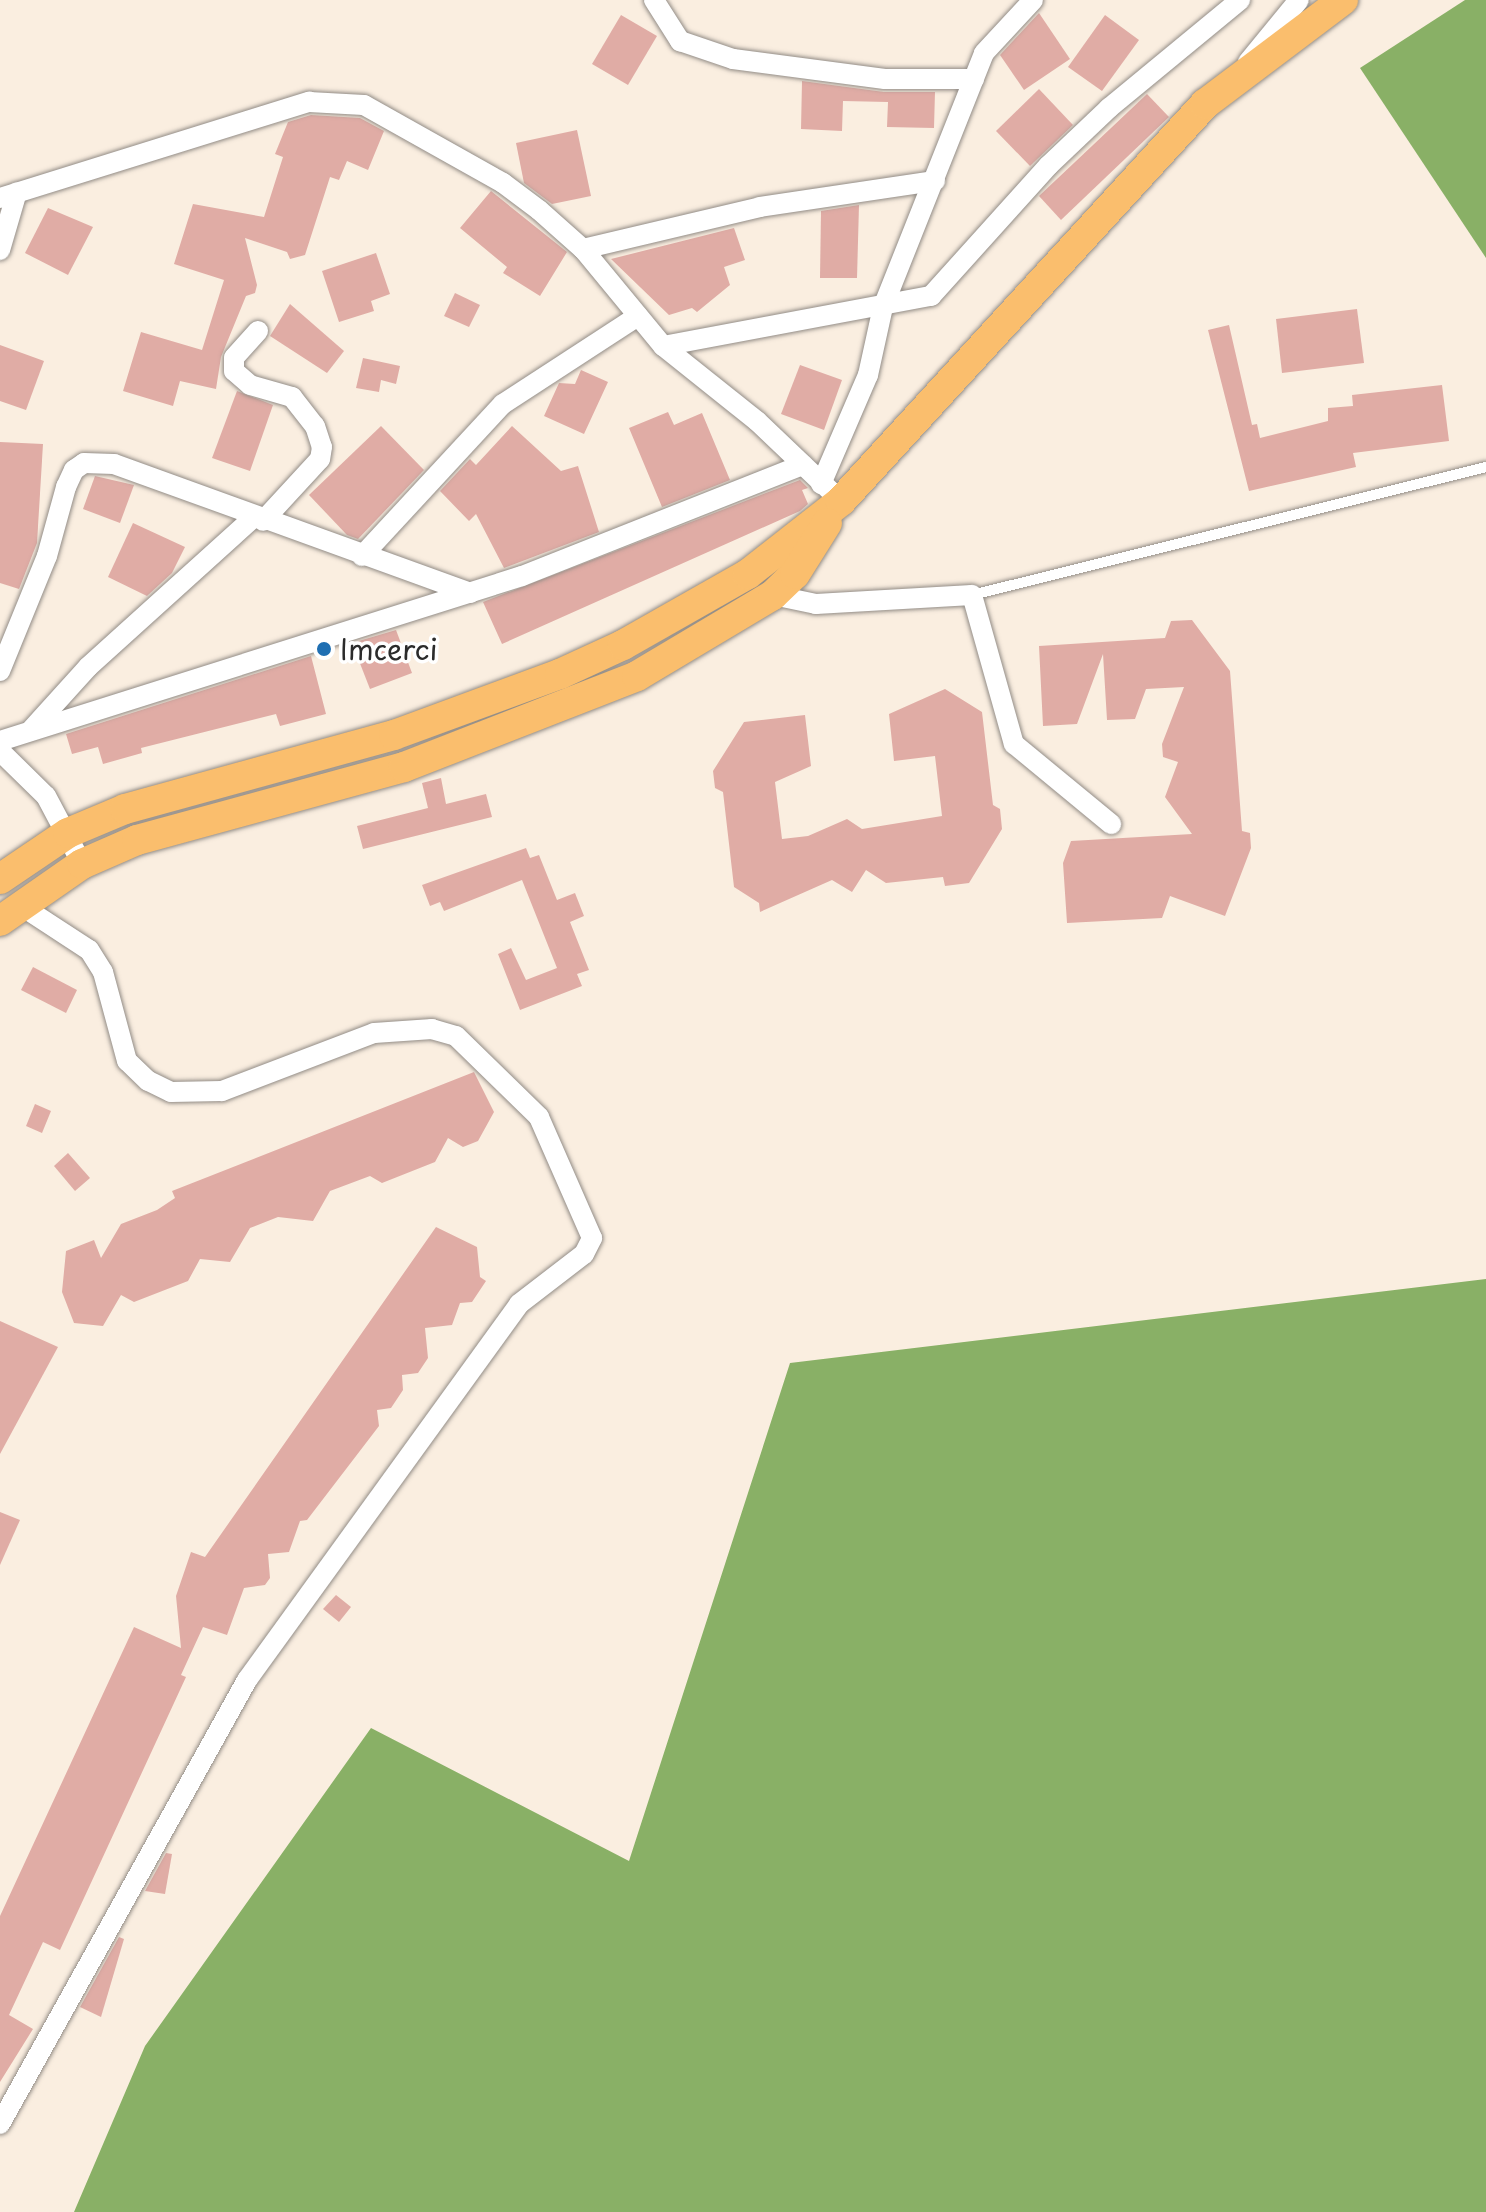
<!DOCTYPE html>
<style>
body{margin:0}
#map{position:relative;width:1486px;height:2212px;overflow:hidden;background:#faeee0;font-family:"Playpen Sans",sans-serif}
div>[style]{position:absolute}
.forest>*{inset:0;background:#89b066}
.building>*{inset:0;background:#e0aca5}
.roads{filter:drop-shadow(0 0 2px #928c86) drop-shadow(0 0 2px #928c86)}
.service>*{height:10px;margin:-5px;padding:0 5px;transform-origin:5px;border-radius:5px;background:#fff}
.minor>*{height:20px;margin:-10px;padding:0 10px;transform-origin:10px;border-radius:10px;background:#fff}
.primary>*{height:30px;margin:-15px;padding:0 15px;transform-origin:15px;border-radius:15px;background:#fabe6d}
.dots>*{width:22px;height:22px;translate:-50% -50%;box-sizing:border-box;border:4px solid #fff;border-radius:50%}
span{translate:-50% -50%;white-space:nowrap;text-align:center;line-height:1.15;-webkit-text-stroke:7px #fff;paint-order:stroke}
.poi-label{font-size:28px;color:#2b2b2b}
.left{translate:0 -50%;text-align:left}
</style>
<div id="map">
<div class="forest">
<div style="clip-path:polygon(1465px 0,1486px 0,1486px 258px,1360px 68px)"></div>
<div style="clip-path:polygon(1486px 1279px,1486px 2212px,74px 2212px,145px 2046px,371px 1728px,629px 1861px,790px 1363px)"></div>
</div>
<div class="building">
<div style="clip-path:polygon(1039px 13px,1070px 59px,1024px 90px,1000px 55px)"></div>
<div style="clip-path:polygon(621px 15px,657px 36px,628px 85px,592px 64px)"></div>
<div style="clip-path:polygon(1105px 15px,1139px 40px,1102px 91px,1068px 67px)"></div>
<div style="clip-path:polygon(802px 81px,884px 92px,935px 92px,934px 128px,887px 127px,888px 102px,843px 101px,842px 131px,801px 129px)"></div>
<div style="clip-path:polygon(1039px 89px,1073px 125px,1030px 166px,996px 131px)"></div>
<div style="clip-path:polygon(1147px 94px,1169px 117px,1061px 220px,1039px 196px)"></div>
<div style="clip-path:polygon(311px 115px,360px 118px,384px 131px,368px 170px,347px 161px,339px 180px,330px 177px,305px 255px,290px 259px,287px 252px,245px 238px,257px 285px,255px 293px,246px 296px,221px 357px,216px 389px,180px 381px,173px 406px,123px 391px,141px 332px,202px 350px,224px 280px,174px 264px,193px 204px,264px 217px,283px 157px,275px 154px,288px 122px)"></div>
<div style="clip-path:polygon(577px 130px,591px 196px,552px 204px,524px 183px,516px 143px)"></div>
<div style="clip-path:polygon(491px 191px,567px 252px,540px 296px,503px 273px,507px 267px,460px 228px)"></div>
<div style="clip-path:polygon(859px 205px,857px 278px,820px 278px,821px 211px)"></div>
<div style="clip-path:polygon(48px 208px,93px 227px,68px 275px,25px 253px)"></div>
<div style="clip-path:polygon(734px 228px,745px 260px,724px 267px,730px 285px,697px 312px,692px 308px,669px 315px,611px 259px)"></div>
<div style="clip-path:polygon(376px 253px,390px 294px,371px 301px,374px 311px,339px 322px,322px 271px)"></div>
<div style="clip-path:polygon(455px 293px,480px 305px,469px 327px,444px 316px)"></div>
<div style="clip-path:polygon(290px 304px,344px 351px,327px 373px,270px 336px)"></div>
<div style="clip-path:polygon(1357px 309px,1364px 363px,1282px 373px,1276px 319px)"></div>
<div style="clip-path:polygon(1229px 325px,1252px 425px,1257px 424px,1260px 438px,1328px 421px,1328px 408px,1353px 406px,1352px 395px,1442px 385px,1449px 441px,1353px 453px,1356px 467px,1249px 491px,1208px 330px)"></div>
<div style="clip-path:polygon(0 345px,44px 361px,26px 410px,0 401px)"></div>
<div style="clip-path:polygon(363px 358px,400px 366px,396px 384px,381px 380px,379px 392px,356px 388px)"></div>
<div style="clip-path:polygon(800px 365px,842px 380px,824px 430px,781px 414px)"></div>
<div style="clip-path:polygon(581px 370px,608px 382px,584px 434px,544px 416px,559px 383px,575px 384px)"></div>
<div style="clip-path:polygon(237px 391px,273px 405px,250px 471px,212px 458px)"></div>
<div style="clip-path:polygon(668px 412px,674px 425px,702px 413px,730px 480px,662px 507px,629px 428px)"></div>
<div style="clip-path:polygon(381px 426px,424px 470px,358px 539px,347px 535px,309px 495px)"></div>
<div style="clip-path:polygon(512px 426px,561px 471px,578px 466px,599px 532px,504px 568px,476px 514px,469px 521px,440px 491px,470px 459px,476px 465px)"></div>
<div style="clip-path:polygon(0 442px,43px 444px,37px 543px,19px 589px,0 583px)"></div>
<div style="clip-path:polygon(95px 476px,134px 485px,120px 523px,83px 509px)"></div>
<div style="clip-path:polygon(800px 480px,808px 488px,802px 490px,808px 504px,800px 511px,502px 644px,483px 602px)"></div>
<div style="clip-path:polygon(133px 523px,185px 547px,172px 573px,147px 596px,108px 577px)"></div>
<div style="clip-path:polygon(1192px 620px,1230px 671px,1242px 831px,1250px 833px,1251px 848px,1225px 916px,1170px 896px,1162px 918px,1067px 923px,1063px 863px,1071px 841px,1192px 834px,1165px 797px,1178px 762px,1163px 757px,1162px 744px,1184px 687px,1146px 689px,1135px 719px,1107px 720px,1103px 654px,1077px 724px,1043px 726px,1039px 646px,1165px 638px,1171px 621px)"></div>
<div style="clip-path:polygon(396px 630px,412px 673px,370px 689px,352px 643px)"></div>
<div style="clip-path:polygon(311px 656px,326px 714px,280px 726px,276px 714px,141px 748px,142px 753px,103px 764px,98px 747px,72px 754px,66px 734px)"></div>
<div style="clip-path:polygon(945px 689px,982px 712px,993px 805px,1000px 809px,1002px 829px,969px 883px,945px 886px,943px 877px,886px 883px,866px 870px,852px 892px,832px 880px,760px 912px,759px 903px,734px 887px,723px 792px,715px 788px,713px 771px,744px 722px,805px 715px,811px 766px,775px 782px,782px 839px,808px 836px,847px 819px,862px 829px,942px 816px,935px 756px,894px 761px,889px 714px)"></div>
<div style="clip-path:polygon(441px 778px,446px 804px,486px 794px,492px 817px,363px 849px,357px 826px,428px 808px,422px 783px)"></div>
<div style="clip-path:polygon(526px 848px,530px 858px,539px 855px,557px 900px,575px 893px,584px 916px,570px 922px,589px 970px,577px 974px,582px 986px,520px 1010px,498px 954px,511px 948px,526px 980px,557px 968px,522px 880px,444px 911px,440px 902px,430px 906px,422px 885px)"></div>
<div style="clip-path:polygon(33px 967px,77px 990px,66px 1013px,21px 990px)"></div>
<div style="clip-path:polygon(474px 1072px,494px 1112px,478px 1141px,463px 1147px,448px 1138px,435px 1162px,382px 1183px,370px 1176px,330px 1191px,313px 1221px,278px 1217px,250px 1228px,230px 1262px,200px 1259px,188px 1281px,134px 1302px,121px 1295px,103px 1326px,74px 1323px,62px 1292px,66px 1251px,94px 1240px,101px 1258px,121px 1224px,157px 1210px,175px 1198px,172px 1191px)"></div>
<div style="clip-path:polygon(35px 1104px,51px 1111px,42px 1133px,26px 1126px)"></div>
<div style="clip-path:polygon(68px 1153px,90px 1178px,75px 1191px,54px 1166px)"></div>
<div style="clip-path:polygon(436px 1227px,477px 1247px,480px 1277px,486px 1281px,472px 1302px,460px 1303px,452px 1325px,425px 1328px,428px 1358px,418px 1373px,402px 1375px,403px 1390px,391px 1408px,377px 1410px,379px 1426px,307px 1520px,300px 1521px,289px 1552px,268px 1554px,270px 1578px,265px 1585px,244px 1588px,227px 1635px,203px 1627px,181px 1675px,186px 1677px,60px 1950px,43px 1942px,9px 2015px,33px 2029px,0 2082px,0 1916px,134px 1627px,181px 1648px,176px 1596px,191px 1552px,205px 1557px)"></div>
<div style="clip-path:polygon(0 1321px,58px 1347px,0 1454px)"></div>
<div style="clip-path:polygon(0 1512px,20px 1520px,0 1565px)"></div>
<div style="clip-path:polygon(336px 1595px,351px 1607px,339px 1622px,323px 1609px)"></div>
<div style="clip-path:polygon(166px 1853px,172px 1854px,165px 1894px,145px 1891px)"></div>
<div style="clip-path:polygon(119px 1937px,124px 1939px,101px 2017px,80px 2007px)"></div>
</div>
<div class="roads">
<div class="service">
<div style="left:972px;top:595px;width:530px;rotate:-13.98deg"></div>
</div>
<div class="minor">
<div style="left:654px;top:0;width:49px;rotate:57.6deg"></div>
<div style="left:680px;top:41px;width:56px;rotate:18.8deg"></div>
<div style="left:733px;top:59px;width:153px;rotate:7.5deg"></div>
<div style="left:885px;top:79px;width:89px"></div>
<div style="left:1248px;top:62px;width:80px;rotate:-50.6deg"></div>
<div style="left:0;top:198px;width:324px;rotate:-17.3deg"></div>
<div style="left:309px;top:102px;width:55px;rotate:3.1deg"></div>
<div style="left:364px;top:105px;width:159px;rotate:29.3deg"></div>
<div style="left:503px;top:183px;width:45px;rotate:36.9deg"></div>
<div style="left:539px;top:210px;width:59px;rotate:41.6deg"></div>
<div style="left:583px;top:249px;width:126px;rotate:50.5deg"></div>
<div style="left:663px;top:346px;width:120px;rotate:38.6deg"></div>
<div style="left:757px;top:421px;width:116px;rotate:43.6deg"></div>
<div style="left:583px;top:249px;width:182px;rotate:-13.3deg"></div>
<div style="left:760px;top:207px;width:177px;rotate:-8.5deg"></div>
<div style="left:0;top:250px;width:60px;rotate:-73.7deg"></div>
<div style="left:258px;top:331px;width:36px;rotate:132deg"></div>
<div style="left:234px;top:358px;width:13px;rotate:90deg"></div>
<div style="left:234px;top:371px;width:21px;rotate:41deg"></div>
<div style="left:250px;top:385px;width:44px;rotate:15.9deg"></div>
<div style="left:292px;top:397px;width:37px;rotate:52deg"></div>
<div style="left:315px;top:426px;width:22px;rotate:72deg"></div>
<div style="left:322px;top:447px;width:12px;rotate:99deg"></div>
<div style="left:320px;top:459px;width:84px;rotate:132.6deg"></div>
<div style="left:663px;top:346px;width:273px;rotate:-10.6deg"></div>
<div style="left:931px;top:296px;width:176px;rotate:-48deg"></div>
<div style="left:1049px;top:165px;width:83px;rotate:-43.5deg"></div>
<div style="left:1109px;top:108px;width:170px;rotate:-39.5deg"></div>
<div style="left:821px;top:484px;width:119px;rotate:-66.7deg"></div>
<div style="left:868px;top:375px;width:70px;rotate:-77.6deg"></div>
<div style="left:883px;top:307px;width:273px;rotate:-68.3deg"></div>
<div style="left:984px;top:53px;width:72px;rotate:-47.2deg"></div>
<div style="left:362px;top:556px;width:207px;rotate:-47.2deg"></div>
<div style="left:503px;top:404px;width:161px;rotate:-33.1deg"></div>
<div style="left:773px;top:595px;width:44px;rotate:11.8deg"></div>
<div style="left:816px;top:604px;width:156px;rotate:-3.3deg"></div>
<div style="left:972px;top:595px;width:155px;rotate:74.3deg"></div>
<div style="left:1014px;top:744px;width:126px;rotate:39.5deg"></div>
<div style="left:0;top:671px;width:124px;rotate:-67.8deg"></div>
<div style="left:47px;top:556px;width:72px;rotate:-74.6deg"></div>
<div style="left:66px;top:487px;width:19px;rotate:-65deg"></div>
<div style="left:74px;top:470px;width:12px;rotate:-35deg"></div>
<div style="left:84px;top:463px;width:30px;rotate:2deg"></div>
<div style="left:114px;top:464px;width:379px;rotate:19.9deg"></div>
<div style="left:32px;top:729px;width:84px;rotate:-47.9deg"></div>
<div style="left:88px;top:667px;width:224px;rotate:-42.1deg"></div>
<div style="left:0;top:741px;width:547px;rotate:-17.54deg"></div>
<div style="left:522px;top:576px;width:302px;rotate:-21.6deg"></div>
<div style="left:0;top:751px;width:64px;rotate:44.4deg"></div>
<div style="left:46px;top:796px;width:77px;rotate:62.1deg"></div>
<div style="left:0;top:2124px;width:508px;rotate:-60.91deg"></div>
<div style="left:247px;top:1680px;width:464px;rotate:-54.1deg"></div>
<div style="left:519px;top:1304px;width:82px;rotate:-37.6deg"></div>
<div style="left:584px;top:1254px;width:18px;rotate:-63deg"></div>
<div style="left:592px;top:1238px;width:132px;rotate:-113.7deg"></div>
<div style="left:539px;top:1117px;width:116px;rotate:-135.7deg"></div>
<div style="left:456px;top:1036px;width:25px;rotate:-164deg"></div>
<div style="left:432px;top:1029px;width:58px;rotate:176.1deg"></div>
<div style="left:374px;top:1033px;width:163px;rotate:159.1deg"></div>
<div style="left:222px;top:1091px;width:51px;rotate:178.9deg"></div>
<div style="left:171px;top:1092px;width:25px;rotate:-154deg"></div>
<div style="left:148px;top:1081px;width:29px;rotate:-136deg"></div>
<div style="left:127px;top:1061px;width:92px;rotate:-105.1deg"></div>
<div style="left:103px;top:972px;width:26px;rotate:-122deg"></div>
<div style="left:89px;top:950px;width:82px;rotate:-146.9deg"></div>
</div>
<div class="primary">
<div style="left:0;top:879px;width:82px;rotate:-34.1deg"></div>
<div style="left:68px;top:833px;width:62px;rotate:-22.8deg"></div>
<div style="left:125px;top:809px;width:279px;rotate:-15.4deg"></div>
<div style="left:394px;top:735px;width:177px;rotate:-20.2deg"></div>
<div style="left:560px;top:674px;width:69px;rotate:-24.7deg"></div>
<div style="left:623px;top:645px;width:144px;rotate:-29.6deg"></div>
<div style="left:748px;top:574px;width:118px;rotate:-38.1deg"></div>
<div style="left:841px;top:501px;width:539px;rotate:-47.48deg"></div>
<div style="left:1205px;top:104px;width:173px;rotate:-37deg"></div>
<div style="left:0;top:921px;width:100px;rotate:-34.8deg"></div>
<div style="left:82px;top:864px;width:60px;rotate:-23.6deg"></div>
<div style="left:137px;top:840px;width:277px;rotate:-15.3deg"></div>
<div style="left:404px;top:767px;width:250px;rotate:-21.3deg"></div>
<div style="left:637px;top:676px;width:158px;rotate:-30.8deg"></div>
<div style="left:773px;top:595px;width:30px;rotate:-44deg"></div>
<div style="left:795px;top:574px;width:60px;rotate:-57.9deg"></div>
</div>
</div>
<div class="dots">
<div style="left:324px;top:649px;background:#1f6fb2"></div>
</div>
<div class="poi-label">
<span class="left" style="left:340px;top:649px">Imcerci</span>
</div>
</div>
